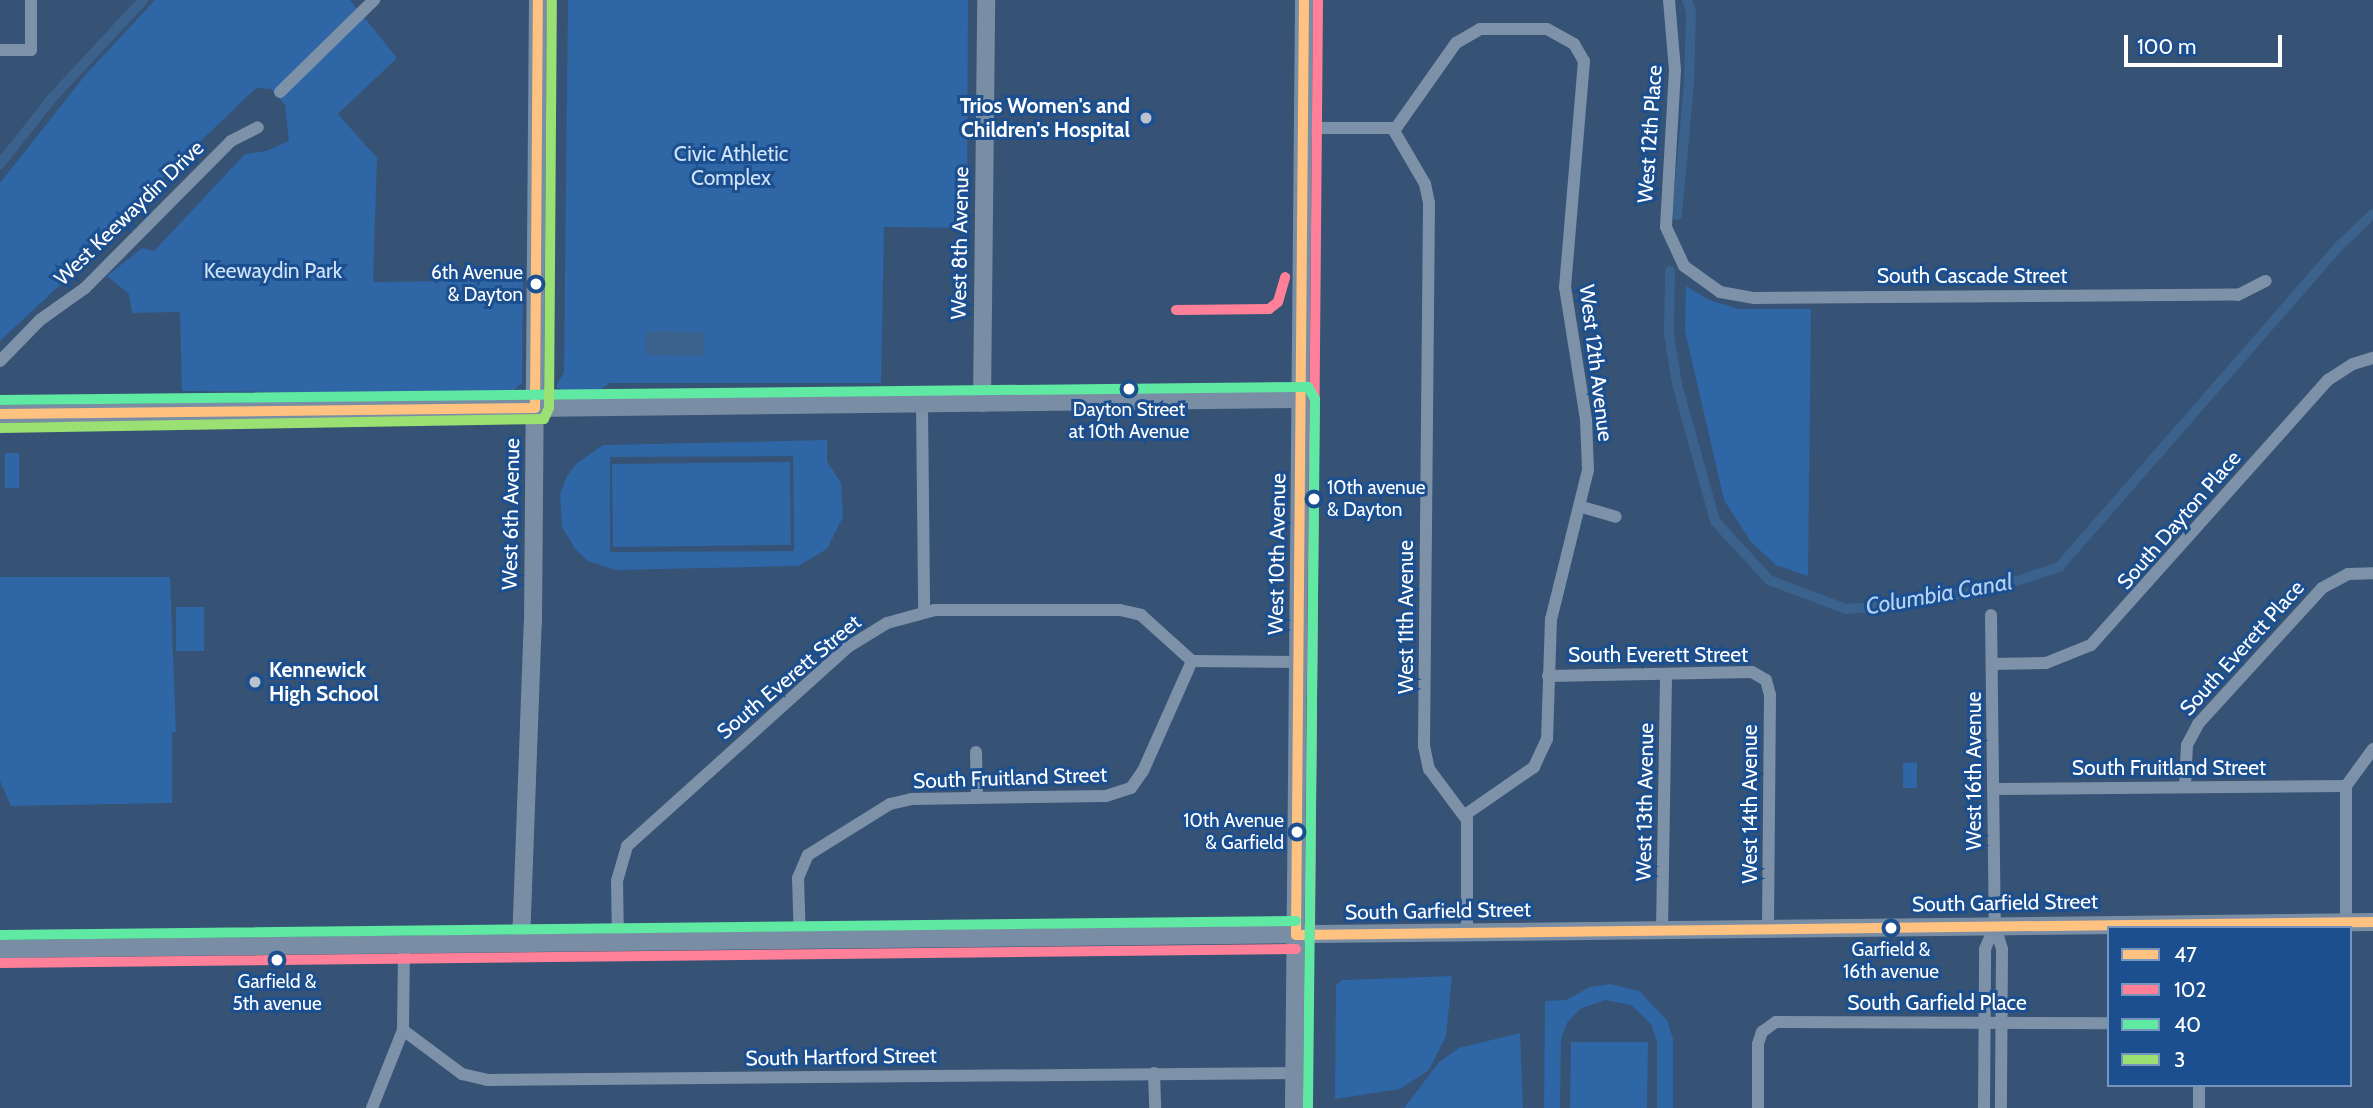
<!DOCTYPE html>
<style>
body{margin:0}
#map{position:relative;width:2373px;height:1108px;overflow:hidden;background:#365274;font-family:Cabin,sans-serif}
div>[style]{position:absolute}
.green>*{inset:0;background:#2f66a5}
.water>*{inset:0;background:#3b618d}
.canal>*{height:10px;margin:-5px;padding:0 5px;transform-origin:5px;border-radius:5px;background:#3b618d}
.street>*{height:12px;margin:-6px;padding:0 6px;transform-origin:6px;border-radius:6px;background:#7d92a8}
.secondary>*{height:18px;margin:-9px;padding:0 9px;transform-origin:9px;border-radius:9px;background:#798da4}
.bus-1>*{height:10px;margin:-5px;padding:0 5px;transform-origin:5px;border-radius:5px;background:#ffc280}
.bus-2>*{height:10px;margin:-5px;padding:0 5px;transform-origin:5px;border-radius:5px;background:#ff8098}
.bus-3>*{height:10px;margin:-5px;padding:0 5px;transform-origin:5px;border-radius:5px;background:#60e9a3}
.bus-4>*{height:10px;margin:-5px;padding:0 5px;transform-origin:5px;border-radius:5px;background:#9be073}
.dots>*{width:19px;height:19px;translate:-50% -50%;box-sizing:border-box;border:4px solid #1b4f8f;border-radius:50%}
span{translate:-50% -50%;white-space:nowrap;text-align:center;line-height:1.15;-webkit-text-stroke:6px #1b4f8f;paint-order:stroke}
.bus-label{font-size:19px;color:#fff}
.right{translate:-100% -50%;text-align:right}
.left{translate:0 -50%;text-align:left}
.poi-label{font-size:21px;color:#fff;font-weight:700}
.street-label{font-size:21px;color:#fff}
.park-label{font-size:21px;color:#cfe3fa}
.water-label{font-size:23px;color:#b5d3f5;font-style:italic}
.legend{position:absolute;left:2107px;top:926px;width:245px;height:161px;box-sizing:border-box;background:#1b4f8f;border:2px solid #7695bc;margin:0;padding:9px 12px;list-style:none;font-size:21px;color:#fff}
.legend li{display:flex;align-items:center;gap:14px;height:35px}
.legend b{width:35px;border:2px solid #7695bc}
.scale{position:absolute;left:2124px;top:35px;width:158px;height:32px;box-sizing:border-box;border:4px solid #fff;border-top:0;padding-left:9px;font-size:21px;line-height:24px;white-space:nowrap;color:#fff;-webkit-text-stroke:5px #1b4f8f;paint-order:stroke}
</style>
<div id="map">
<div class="green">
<div style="clip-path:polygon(155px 0,350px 0,397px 58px,338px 114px,377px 158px,373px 282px,523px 280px,522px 383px,509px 394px,182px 391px,180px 312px,132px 313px,129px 294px,107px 276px,142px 248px,154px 251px,245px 154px,266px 151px,289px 141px,285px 105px,271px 89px,256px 88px,84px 253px,61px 284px,0 341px,0 183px,87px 73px)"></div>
<div style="clip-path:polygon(568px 0,968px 0,967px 228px,884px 227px,881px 383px,610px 383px,595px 393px,565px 394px,556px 386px,564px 372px)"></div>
<div style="clip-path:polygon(1686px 286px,1709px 300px,1739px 309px,1811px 309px,1808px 576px,1776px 565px,1751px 542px,1724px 500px,1685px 331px)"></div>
<div style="clip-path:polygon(evenodd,827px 440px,827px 461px,841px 483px,843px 517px,827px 549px,798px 566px,615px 570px,588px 561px,576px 550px,562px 527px,560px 494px,567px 476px,576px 464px,603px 445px,827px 440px,793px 456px,794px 551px,610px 552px,610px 457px,793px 456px)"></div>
<div style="clip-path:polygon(5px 453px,19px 453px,19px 488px,5px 488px)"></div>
<div style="clip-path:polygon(790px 462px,791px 545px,613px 547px,612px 464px)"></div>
<div style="clip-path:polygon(0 577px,170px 577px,176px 732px,172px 733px,172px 803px,11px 806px,0 781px)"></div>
<div style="clip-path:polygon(176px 607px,204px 607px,204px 651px,176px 651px)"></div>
<div style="clip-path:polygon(1917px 762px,1917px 788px,1903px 788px,1903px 763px)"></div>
<div style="clip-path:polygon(1452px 976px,1446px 1036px,1429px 1070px,1400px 1089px,1335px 1099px,1336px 985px,1342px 980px)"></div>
<div style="clip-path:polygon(1610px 984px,1639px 991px,1667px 1020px,1673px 1039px,1673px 1108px,1657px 1108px,1657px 1041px,1651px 1024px,1631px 1005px,1605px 1000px,1580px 1009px,1567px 1023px,1561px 1039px,1560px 1108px,1544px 1108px,1545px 1001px,1566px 1000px,1590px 987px)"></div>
<div style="clip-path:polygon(1520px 1033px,1523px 1108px,1404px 1108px,1439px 1062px,1459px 1048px)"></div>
<div style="clip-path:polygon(1571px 1042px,1648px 1042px,1647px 1108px,1570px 1108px)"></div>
</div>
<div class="water">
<div style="clip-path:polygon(646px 331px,705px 332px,704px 356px,646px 355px)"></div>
</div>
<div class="canal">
<div style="left:0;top:164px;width:85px;rotate:-51.7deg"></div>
<div style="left:53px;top:97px;width:132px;rotate:-47.1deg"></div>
<div style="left:1677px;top:215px;width:132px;rotate:-84.8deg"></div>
<div style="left:1689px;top:84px;width:72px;rotate:-88.4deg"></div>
<div style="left:1691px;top:12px;width:13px;rotate:-108deg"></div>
<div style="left:1670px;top:271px;width:64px;rotate:90.9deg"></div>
<div style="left:1669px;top:335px;width:50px;rotate:80.7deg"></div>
<div style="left:1677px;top:384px;width:142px;rotate:74.5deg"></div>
<div style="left:1715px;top:521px;width:80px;rotate:47.5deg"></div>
<div style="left:1769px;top:580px;width:82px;rotate:20.6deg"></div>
<div style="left:1846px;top:609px;width:56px;rotate:-4.1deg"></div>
<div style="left:1902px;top:605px;width:102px;rotate:-10.8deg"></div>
<div style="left:2002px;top:586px;width:60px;rotate:-18.4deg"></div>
<div style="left:2059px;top:567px;width:423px;rotate:-48.9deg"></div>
<div style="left:2337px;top:248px;width:50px;rotate:-43.4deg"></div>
</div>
<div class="street">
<div style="left:1669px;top:0;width:70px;rotate:85.1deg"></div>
<div style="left:1675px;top:70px;width:157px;rotate:93.3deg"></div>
<div style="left:1666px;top:227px;width:43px;rotate:65.2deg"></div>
<div style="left:1684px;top:266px;width:44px;rotate:35.8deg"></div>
<div style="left:1720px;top:292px;width:35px;rotate:10deg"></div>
<div style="left:1754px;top:298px;width:484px;rotate:-0.4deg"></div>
<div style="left:2238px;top:295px;width:31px;rotate:-27deg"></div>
<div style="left:0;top:50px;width:31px"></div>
<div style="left:31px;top:50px;width:50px;rotate:-90deg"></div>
<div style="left:280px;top:92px;width:132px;rotate:-44.4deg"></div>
<div style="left:1303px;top:128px;width:93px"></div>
<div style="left:1396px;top:128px;width:104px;rotate:-54.8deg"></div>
<div style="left:1456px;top:43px;width:28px;rotate:-30deg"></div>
<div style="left:1480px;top:29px;width:67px"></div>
<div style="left:1547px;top:29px;width:31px;rotate:29deg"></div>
<div style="left:1574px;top:44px;width:20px;rotate:60deg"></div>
<div style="left:1584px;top:61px;width:227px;rotate:94.8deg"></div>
<div style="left:1565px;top:287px;width:135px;rotate:81deg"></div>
<div style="left:1586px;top:420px;width:50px;rotate:87.7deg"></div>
<div style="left:1588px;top:470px;width:154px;rotate:103.9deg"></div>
<div style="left:1551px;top:619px;width:120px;rotate:91.9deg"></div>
<div style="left:1547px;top:739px;width:31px;rotate:115deg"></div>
<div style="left:1534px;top:767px;width:84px;rotate:145.2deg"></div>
<div style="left:1393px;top:129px;width:64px;rotate:59.8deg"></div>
<div style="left:1425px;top:184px;width:19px;rotate:78deg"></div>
<div style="left:1429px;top:203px;width:543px;rotate:90.53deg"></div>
<div style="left:1424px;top:746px;width:24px;rotate:78deg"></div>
<div style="left:1429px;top:769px;width:64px;rotate:53.3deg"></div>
<div style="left:1467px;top:820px;width:113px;rotate:90deg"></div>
<div style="left:0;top:361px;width:57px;rotate:-45.7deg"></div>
<div style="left:40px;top:320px;width:55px;rotate:-35.4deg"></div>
<div style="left:85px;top:288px;width:207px;rotate:-45.2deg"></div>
<div style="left:231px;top:141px;width:30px;rotate:-27deg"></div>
<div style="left:922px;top:404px;width:208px;rotate:89.4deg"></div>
<div style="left:1582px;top:507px;width:35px;rotate:16deg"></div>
<div style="left:1991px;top:615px;width:311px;rotate:89.3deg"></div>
<div style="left:1995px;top:926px;width:24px;rotate:73deg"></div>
<div style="left:2002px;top:949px;width:159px;rotate:90.4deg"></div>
<div style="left:1992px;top:664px;width:54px;rotate:-1.1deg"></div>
<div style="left:2046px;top:663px;width:48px;rotate:-21.8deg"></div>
<div style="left:2091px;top:645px;width:356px;rotate:-48.2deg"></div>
<div style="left:2328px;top:380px;width:30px;rotate:-33deg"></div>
<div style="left:2353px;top:364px;width:21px;rotate:-17deg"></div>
<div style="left:1548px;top:676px;width:204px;rotate:-1.1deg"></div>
<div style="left:1752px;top:672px;width:16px;rotate:30deg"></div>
<div style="left:1766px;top:680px;width:16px;rotate:75deg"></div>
<div style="left:1770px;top:695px;width:235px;rotate:90.5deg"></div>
<div style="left:976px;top:752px;width:46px;rotate:88.8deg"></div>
<div style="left:2185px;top:787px;width:42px;rotate:-87.3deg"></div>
<div style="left:2187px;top:745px;width:24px;rotate:-62deg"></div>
<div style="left:2198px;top:724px;width:184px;rotate:-47.6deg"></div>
<div style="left:2322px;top:588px;width:30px;rotate:-28deg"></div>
<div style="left:2348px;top:574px;width:25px;rotate:-2deg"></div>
<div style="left:1993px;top:789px;width:353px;rotate:-0.5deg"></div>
<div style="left:2346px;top:928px;width:142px;rotate:-90deg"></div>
<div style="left:2346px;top:786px;width:46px;rotate:-53.9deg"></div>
<div style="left:1662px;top:931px;width:257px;rotate:-89.1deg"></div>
<div style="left:800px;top:941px;width:63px;rotate:-91.8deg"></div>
<div style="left:798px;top:878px;width:25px;rotate:-67deg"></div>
<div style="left:808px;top:855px;width:97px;rotate:-31.9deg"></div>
<div style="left:890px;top:804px;width:22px;rotate:-13deg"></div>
<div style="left:911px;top:799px;width:195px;rotate:-0.9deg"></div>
<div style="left:1106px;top:796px;width:26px;rotate:-18deg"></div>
<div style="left:1131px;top:788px;width:21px;rotate:-55deg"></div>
<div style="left:1143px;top:771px;width:120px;rotate:-66deg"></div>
<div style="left:618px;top:943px;width:62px;rotate:-90.9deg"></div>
<div style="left:617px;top:881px;width:36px;rotate:-74deg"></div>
<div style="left:627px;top:846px;width:297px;rotate:-42deg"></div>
<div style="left:848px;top:647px;width:46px;rotate:-31.6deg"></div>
<div style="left:887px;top:623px;width:50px;rotate:-15.2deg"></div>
<div style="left:935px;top:610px;width:185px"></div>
<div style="left:1120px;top:610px;width:22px;rotate:13deg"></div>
<div style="left:1141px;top:615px;width:69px;rotate:42deg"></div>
<div style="left:1192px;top:661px;width:107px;rotate:0.5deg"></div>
<div style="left:403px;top:1030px;width:74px;rotate:36.7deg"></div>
<div style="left:462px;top:1074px;width:26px;rotate:13deg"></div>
<div style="left:487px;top:1080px;width:808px;rotate:-0.5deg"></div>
<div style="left:1154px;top:1073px;width:35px;rotate:88deg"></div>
<div style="left:372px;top:1108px;width:84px;rotate:-68.3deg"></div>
<div style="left:403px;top:1030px;width:85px;rotate:-89.3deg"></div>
<div style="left:1758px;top:1108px;width:64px;rotate:-90deg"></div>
<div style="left:1758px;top:1044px;width:13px;rotate:-72deg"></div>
<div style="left:1762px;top:1032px;width:17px;rotate:-36deg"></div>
<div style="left:1776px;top:1022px;width:333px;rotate:0.2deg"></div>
<div style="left:1984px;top:1108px;width:159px;rotate:-89.6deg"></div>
<div style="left:1985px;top:949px;width:25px;rotate:-67deg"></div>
<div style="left:2199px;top:1108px;width:23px;rotate:-90deg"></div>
</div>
<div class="secondary">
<div style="left:982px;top:403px;width:403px;rotate:-89.4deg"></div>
<div style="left:0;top:414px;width:1301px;rotate:-0.66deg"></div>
<div style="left:521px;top:943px;width:321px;rotate:-87.9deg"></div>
<div style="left:533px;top:622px;width:622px;rotate:-89.54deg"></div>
<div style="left:0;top:949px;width:2373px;rotate:-0.65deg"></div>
<div style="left:1294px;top:1108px;width:1108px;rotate:-89.48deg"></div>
</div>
<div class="bus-1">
<div style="left:0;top:414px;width:535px;rotate:-0.64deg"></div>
<div style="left:535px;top:408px;width:408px;rotate:-89.6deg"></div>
<div style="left:1296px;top:935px;width:1077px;rotate:-0.69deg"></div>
<div style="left:1296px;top:935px;width:935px;rotate:-89.51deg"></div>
</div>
<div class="bus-2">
<div style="left:1176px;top:310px;width:93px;rotate:-0.6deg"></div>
<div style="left:1269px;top:309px;width:11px;rotate:-38deg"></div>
<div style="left:1278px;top:302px;width:26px;rotate:-74deg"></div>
<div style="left:1310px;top:935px;width:935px;rotate:-89.51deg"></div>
<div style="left:0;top:963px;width:1296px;rotate:-0.62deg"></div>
</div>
<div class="bus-3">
<div style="left:0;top:400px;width:1308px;rotate:-0.57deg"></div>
<div style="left:1308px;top:387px;width:14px;rotate:60deg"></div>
<div style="left:1315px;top:399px;width:709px;rotate:90.57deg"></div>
<div style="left:0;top:935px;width:1296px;rotate:-0.62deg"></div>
</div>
<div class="bus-4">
<div style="left:0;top:428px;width:544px;rotate:-0.95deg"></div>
<div style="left:544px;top:419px;width:12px;rotate:-66deg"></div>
<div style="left:549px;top:408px;width:408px;rotate:-89.6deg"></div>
</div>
<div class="dots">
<div style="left:1146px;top:118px;background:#b9c2ce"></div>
<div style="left:536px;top:284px;background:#fff"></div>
<div style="left:1129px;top:389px;background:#fff"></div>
<div style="left:1314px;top:499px;background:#fff"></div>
<div style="left:255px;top:682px;background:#b9c2ce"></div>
<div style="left:1297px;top:832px;background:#fff"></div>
<div style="left:1891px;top:928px;background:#fff"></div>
<div style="left:277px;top:960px;background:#fff"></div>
</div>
<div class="bus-label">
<span class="right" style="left:523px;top:284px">6th Avenue<br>&amp; Dayton</span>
<span style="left:1129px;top:421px">Dayton Street<br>at 10th Avenue</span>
<span class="left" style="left:1327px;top:499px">10th avenue<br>&amp; Dayton</span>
<span class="right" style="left:1284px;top:832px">10th Avenue<br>&amp; Garfield</span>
<span style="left:1891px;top:961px">Garfield &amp;<br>16th avenue</span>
<span style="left:277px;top:993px">Garfield &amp;<br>5th avenue</span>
</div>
<div class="poi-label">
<span class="right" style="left:1130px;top:118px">Trios Women's and<br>Children's Hospital</span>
<span class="left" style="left:269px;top:682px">Kennewick<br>High School</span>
</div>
<div class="street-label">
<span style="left:1650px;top:134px;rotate:-86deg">West 12th Place</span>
<span style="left:129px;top:213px;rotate:-44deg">West Keewaydin Drive</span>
<span style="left:960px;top:243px;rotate:-89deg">West 8th Avenue</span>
<span style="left:1972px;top:276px">South Cascade Street</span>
<span style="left:1596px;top:363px;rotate:83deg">West 12th Avenue</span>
<span style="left:511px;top:514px;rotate:-89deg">West 6th Avenue</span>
<span style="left:2179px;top:520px;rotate:-49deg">South Dayton Place</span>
<span style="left:1277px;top:554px;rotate:-89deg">West 10th Avenue</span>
<span style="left:1406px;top:617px;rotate:-90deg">West 11th Avenue</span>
<span style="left:2242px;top:648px;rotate:-48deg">South Everett Place</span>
<span style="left:1658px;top:655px">South Everett Street</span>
<span style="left:789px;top:677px;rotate:-40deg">South Everett Street</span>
<span style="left:2169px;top:768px">South Fruitland Street</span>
<span style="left:1974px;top:771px;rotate:-90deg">West 16th Avenue</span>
<span style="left:1010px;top:778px;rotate:-2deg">South Fruitland Street</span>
<span style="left:1645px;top:802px;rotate:-89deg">West 13th Avenue</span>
<span style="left:1750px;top:804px;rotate:-90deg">West 14th Avenue</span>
<span style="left:2005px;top:903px;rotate:-1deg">South Garfield Street</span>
<span style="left:1438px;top:911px;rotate:-1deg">South Garfield Street</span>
<span style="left:1937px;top:1003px">South Garfield Place</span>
<span style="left:841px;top:1057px;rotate:-1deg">South Hartford Street</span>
</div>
<div class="park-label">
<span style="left:731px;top:166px">Civic Athletic<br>Complex</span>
<span style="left:273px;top:271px">Keewaydin Park</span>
</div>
<div class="water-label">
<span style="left:1939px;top:594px;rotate:-10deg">Columbia Canal</span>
</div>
<ul class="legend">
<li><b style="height:9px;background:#ffc280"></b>47</li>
<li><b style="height:9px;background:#ff8098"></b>102</li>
<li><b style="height:9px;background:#60e9a3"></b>40</li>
<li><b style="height:9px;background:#9be073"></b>3</li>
</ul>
<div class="scale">100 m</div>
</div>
